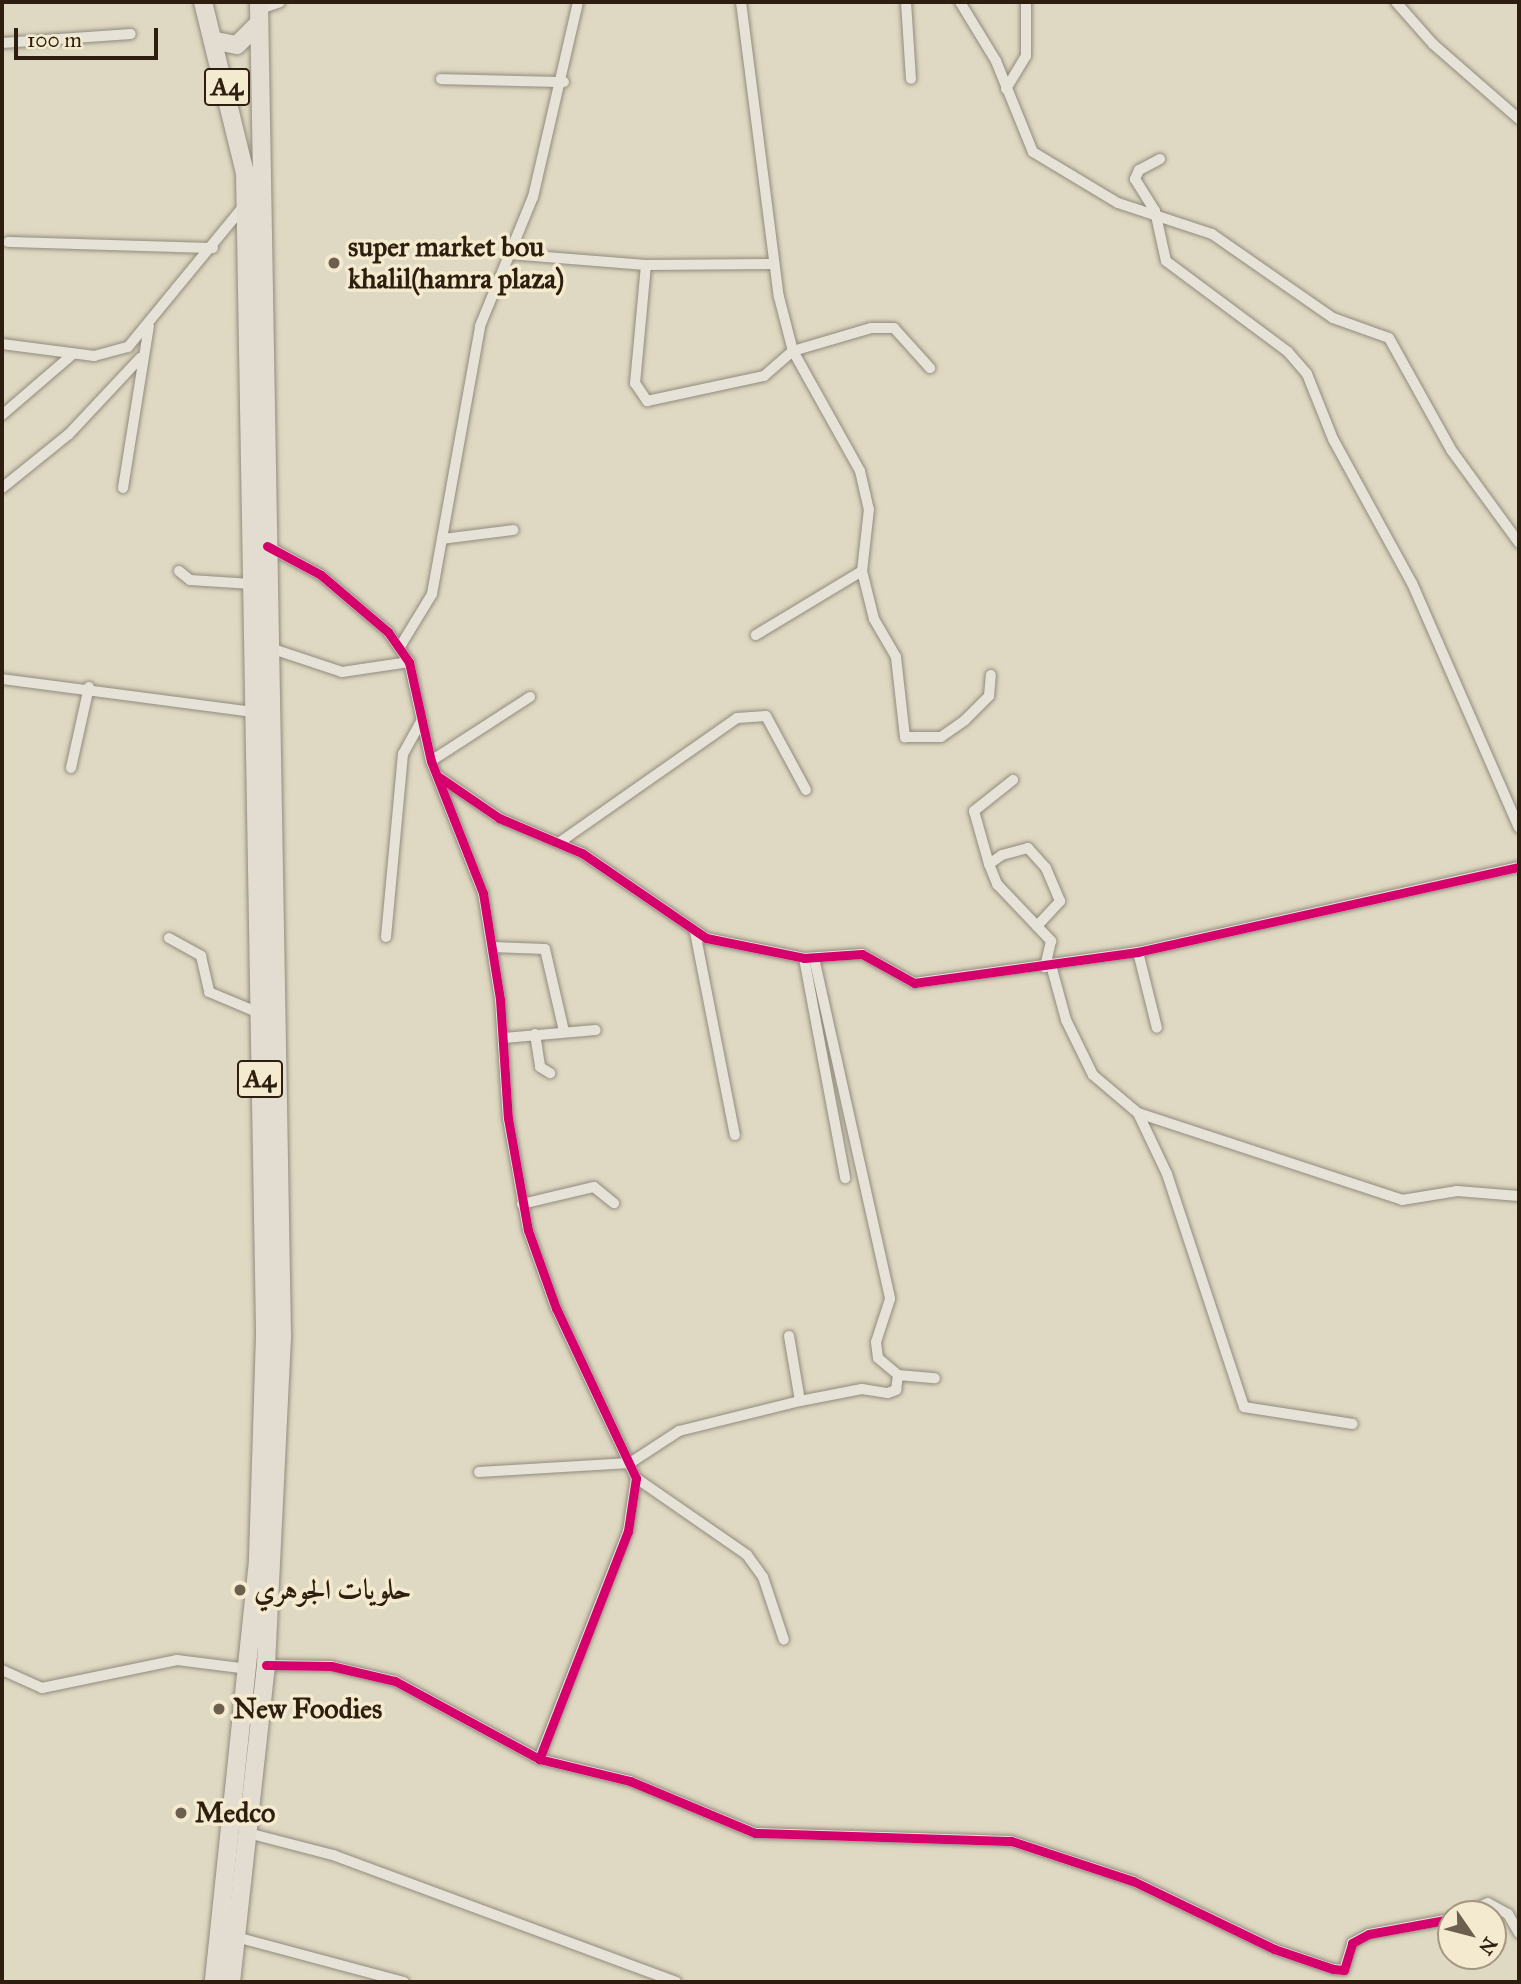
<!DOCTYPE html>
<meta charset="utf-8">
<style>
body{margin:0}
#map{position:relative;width:1521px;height:1984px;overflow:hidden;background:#dfd8c2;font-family:"IM FELL Great Primer",Amiri,serif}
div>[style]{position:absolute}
.roads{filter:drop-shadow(0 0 2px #918b7d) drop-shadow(0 0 2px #918b7d)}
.minor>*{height:10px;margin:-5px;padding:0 5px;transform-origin:5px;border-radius:5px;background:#e6e2d7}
.trunk>*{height:18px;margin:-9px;padding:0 9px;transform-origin:9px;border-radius:9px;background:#e2ddd0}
.cycleway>*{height:9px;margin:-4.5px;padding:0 4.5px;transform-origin:4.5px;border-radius:4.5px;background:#d6006c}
.dots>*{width:19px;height:19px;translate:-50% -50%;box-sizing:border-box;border:4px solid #f3eacf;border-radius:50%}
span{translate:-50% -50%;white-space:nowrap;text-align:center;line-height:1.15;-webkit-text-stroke:7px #f3eacf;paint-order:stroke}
.shield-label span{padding:2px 5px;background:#f3eacf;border:2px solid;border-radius:5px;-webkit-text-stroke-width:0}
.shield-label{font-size:26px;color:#2e1e0f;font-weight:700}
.poi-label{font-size:28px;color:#2e1e0f;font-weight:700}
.left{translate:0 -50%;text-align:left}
.frame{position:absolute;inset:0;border:4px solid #2e1e0f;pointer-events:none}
.north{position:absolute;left:1437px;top:1900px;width:70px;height:70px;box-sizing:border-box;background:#f3eacf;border:2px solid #a49882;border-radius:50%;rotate:125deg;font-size:19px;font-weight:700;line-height:28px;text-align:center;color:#2e1e0f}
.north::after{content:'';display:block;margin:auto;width:24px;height:32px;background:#6c5f4e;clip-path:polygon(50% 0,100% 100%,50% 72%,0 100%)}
.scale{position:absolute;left:14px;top:28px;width:144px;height:32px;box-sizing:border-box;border:4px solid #2e1e0f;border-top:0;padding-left:9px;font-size:21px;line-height:24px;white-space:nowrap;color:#2e1e0f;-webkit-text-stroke:5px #f3eacf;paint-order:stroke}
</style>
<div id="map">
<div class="roads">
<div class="minor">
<div style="left:741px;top:2px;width:297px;rotate:82.7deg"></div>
<div style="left:779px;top:297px;width:56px;rotate:75.5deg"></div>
<div style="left:793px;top:351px;width:137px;rotate:60.8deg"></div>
<div style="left:860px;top:471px;width:39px;rotate:77deg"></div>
<div style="left:869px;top:509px;width:62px;rotate:96.4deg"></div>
<div style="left:862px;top:571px;width:124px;rotate:148.9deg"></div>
<div style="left:906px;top:2px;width:77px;rotate:86.3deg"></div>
<div style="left:960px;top:2px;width:69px;rotate:58.6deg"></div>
<div style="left:996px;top:61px;width:98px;rotate:67.9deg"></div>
<div style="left:1033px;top:152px;width:99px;rotate:31deg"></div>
<div style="left:1118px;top:203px;width:99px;rotate:18.3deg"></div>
<div style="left:1212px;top:234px;width:147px;rotate:34.8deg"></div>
<div style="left:1333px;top:318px;width:59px;rotate:19.7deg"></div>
<div style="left:1389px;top:338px;width:129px;rotate:60.9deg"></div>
<div style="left:1452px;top:451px;width:114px;rotate:53.9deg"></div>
<div style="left:1396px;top:2px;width:56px;rotate:48.6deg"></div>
<div style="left:1433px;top:44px;width:114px;rotate:41.1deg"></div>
<div style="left:260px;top:9px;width:21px;rotate:-19deg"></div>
<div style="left:2px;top:43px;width:129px;rotate:-4deg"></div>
<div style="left:441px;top:79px;width:123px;rotate:1.4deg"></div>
<div style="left:1006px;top:89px;width:39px;rotate:-59deg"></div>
<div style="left:1026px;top:56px;width:54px;rotate:-90deg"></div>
<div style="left:1160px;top:159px;width:24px;rotate:152deg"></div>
<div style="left:1139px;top:170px;width:10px;rotate:114deg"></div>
<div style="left:1135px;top:179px;width:38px;rotate:58deg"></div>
<div style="left:1155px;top:211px;width:51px;rotate:77.6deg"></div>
<div style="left:1166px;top:261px;width:152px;rotate:36.7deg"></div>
<div style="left:1288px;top:352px;width:29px;rotate:49deg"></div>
<div style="left:1307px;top:374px;width:70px;rotate:68.2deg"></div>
<div style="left:1333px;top:439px;width:164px;rotate:61.3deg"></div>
<div style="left:1412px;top:583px;width:267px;rotate:66.4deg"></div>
<div style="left:8px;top:242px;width:205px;rotate:1.7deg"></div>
<div style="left:509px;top:254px;width:137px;rotate:4.6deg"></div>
<div style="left:646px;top:265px;width:125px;rotate:-0.5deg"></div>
<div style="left:646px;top:265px;width:119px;rotate:95.3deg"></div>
<div style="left:635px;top:383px;width:22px;rotate:56deg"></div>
<div style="left:647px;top:401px;width:120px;rotate:-12.1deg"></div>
<div style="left:764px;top:376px;width:38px;rotate:-41deg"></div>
<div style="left:793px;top:351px;width:81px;rotate:-16.4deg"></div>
<div style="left:871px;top:328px;width:23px"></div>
<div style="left:894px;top:328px;width:54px;rotate:48deg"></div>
<div style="left:2px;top:344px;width:93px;rotate:7.4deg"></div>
<div style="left:94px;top:356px;width:35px;rotate:-15deg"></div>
<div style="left:128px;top:347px;width:183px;rotate:-50.6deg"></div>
<div style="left:2px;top:415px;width:94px;rotate:-40.7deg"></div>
<div style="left:2px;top:488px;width:86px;rotate:-38.9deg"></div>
<div style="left:69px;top:434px;width:104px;rotate:-46.9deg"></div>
<div style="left:123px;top:488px;width:164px;rotate:-80.9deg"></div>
<div style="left:442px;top:539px;width:72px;rotate:-7.2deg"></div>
<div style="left:267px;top:546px;width:61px;rotate:28.2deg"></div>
<div style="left:321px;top:575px;width:88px;rotate:40.4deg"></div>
<div style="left:388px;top:632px;width:37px;rotate:55deg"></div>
<div style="left:409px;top:662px;width:101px;rotate:77.5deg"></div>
<div style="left:431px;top:761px;width:142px;rotate:68.5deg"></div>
<div style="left:483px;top:893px;width:107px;rotate:80.9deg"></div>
<div style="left:500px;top:999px;width:119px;rotate:86.2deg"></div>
<div style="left:508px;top:1118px;width:114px;rotate:79.9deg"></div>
<div style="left:528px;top:1230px;width:83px;rotate:70.3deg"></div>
<div style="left:556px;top:1308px;width:188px;rotate:64.8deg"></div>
<div style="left:636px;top:1478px;width:54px;rotate:98.6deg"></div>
<div style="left:628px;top:1531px;width:245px;rotate:111.3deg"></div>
<div style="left:179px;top:571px;width:14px;rotate:39deg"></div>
<div style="left:190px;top:580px;width:62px;rotate:3.7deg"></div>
<div style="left:862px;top:571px;width:49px;rotate:76deg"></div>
<div style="left:874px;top:619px;width:44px;rotate:59.9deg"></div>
<div style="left:896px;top:657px;width:81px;rotate:83.6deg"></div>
<div style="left:905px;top:737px;width:36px"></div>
<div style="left:941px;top:737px;width:29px;rotate:-35deg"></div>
<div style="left:965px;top:720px;width:34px;rotate:-45deg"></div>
<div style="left:989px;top:696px;width:21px;rotate:-85deg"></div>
<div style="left:401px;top:645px;width:60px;rotate:-58.7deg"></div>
<div style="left:432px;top:594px;width:272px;rotate:-79.8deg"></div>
<div style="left:480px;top:326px;width:139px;rotate:-67.7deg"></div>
<div style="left:533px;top:197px;width:200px;rotate:-77deg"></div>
<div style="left:270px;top:648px;width:76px;rotate:18.4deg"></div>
<div style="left:342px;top:672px;width:68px;rotate:-8.5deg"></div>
<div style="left:2px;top:679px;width:254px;rotate:7.5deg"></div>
<div style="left:431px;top:761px;width:118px;rotate:-32.9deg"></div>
<div style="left:71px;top:768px;width:83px;rotate:-77.5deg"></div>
<div style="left:438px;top:776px;width:74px;rotate:34.5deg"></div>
<div style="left:499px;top:818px;width:90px;rotate:22.9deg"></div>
<div style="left:582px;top:853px;width:150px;rotate:34.4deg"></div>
<div style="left:706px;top:938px;width:100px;rotate:11.5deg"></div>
<div style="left:804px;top:958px;width:58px;rotate:-3.9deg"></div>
<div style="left:862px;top:954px;width:60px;rotate:29.1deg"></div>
<div style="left:914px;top:983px;width:226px;rotate:-7.9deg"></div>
<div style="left:1138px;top:952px;width:390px;rotate:-12.6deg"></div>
<div style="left:560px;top:842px;width:216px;rotate:-35deg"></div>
<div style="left:737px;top:718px;width:29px;rotate:-4deg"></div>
<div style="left:766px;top:716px;width:84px;rotate:61.6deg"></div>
<div style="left:989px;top:864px;width:55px;rotate:-105.8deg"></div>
<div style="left:974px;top:811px;width:50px;rotate:-38.5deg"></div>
<div style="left:1037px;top:926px;width:34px;rotate:-47deg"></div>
<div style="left:1060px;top:901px;width:36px;rotate:-113deg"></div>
<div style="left:1046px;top:868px;width:27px;rotate:-132deg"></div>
<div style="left:1028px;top:848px;width:27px;rotate:165deg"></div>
<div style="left:1002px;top:855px;width:16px;rotate:145deg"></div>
<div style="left:989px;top:864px;width:22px;rotate:68deg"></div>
<div style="left:997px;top:884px;width:79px;rotate:46.5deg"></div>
<div style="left:1051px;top:941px;width:27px;rotate:103deg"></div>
<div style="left:695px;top:932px;width:207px;rotate:78.9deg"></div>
<div style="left:386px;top:937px;width:184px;rotate:-84.7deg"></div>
<div style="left:403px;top:754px;width:38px;rotate:-61deg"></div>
<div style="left:169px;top:938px;width:37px;rotate:29deg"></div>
<div style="left:201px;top:956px;width:37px;rotate:77deg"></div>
<div style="left:209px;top:992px;width:54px;rotate:22.8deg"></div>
<div style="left:492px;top:947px;width:53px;rotate:2.2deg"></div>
<div style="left:545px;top:949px;width:84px;rotate:77deg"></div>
<div style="left:1138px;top:952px;width:78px;rotate:76deg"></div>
<div style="left:804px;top:958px;width:224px;rotate:79.4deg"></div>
<div style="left:814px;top:958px;width:349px;rotate:77.4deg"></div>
<div style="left:890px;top:1299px;width:45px;rotate:108deg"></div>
<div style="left:876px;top:1342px;width:16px;rotate:83deg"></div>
<div style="left:878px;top:1358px;width:26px;rotate:40deg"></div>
<div style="left:898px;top:1375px;width:37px;rotate:5deg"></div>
<div style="left:1051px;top:965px;width:57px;rotate:74.7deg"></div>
<div style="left:1066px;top:1020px;width:61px;rotate:63.9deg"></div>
<div style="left:1093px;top:1075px;width:59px;rotate:40.2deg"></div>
<div style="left:1138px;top:1113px;width:278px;rotate:18.2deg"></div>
<div style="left:1402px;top:1200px;width:56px;rotate:-9.3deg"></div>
<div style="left:1457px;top:1191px;width:62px;rotate:4.6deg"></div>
<div style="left:535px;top:1034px;width:33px;rotate:81deg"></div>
<div style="left:540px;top:1067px;width:12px;rotate:31deg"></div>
<div style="left:504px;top:1038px;width:92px;rotate:-5deg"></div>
<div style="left:1138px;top:1113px;width:68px;rotate:64.6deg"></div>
<div style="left:1167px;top:1174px;width:245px;rotate:71.7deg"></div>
<div style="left:1244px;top:1407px;width:110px;rotate:8.9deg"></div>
<div style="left:522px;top:1204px;width:74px;rotate:-13.3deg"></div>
<div style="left:594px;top:1187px;width:26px;rotate:39deg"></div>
<div style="left:800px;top:1401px;width:63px;rotate:-11deg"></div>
<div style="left:862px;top:1389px;width:26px;rotate:9deg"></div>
<div style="left:888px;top:1393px;width:9px;rotate:-21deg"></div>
<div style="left:896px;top:1390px;width:15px;rotate:-82deg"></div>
<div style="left:479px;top:1472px;width:151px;rotate:-3.4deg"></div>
<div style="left:630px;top:1463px;width:59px;rotate:-33.1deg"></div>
<div style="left:679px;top:1431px;width:125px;rotate:-13.9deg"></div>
<div style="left:800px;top:1401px;width:66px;rotate:-99.6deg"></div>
<div style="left:636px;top:1478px;width:135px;rotate:34.7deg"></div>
<div style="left:747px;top:1555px;width:27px;rotate:54deg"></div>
<div style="left:763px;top:1577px;width:66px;rotate:71.6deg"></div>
<div style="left:266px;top:1665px;width:65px;rotate:0.9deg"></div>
<div style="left:331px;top:1666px;width:66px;rotate:13.2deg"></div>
<div style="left:395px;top:1681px;width:164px;rotate:28.4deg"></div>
<div style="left:539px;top:1759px;width:94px;rotate:13.6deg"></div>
<div style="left:630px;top:1781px;width:135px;rotate:22.6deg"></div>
<div style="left:755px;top:1833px;width:256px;rotate:1.8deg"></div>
<div style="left:1011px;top:1841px;width:128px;rotate:18.2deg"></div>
<div style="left:1133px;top:1881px;width:157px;rotate:25.7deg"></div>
<div style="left:1274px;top:1949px;width:62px;rotate:18.7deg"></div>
<div style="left:1333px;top:1969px;width:11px;rotate:5deg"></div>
<div style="left:1344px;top:1970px;width:28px;rotate:-73deg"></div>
<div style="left:1352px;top:1943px;width:19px;rotate:-28deg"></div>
<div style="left:1369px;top:1934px;width:83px;rotate:-10.4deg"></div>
<div style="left:2px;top:1670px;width:44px;rotate:24.2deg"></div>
<div style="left:42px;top:1688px;width:138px;rotate:-11.7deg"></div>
<div style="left:177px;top:1660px;width:72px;rotate:7.2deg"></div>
<div style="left:248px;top:1833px;width:88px;rotate:14.5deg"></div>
<div style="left:333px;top:1855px;width:366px;rotate:20.3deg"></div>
<div style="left:1462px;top:1914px;width:28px;rotate:-23deg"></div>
<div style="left:1488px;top:1903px;width:23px;rotate:29deg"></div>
<div style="left:1508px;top:1914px;width:22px;rotate:60deg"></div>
<div style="left:236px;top:1937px;width:174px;rotate:15deg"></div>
</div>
<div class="trunk">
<div style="left:203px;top:2px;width:176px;rotate:76.2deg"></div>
<div style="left:245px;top:173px;width:1162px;rotate:89.01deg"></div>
<div style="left:265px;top:1335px;width:226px;rotate:91.8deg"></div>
<div style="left:258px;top:1561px;width:423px;rotate:96deg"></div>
<div style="left:216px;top:41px;width:21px;rotate:11deg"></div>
<div style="left:237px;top:45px;width:30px;rotate:-45deg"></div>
<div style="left:231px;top:1982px;width:319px;rotate:-83.7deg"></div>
<div style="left:266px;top:1665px;width:330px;rotate:-87.2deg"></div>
<div style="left:282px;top:1335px;width:1333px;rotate:-90.99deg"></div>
</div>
</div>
<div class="cycleway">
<div style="left:267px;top:546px;width:61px;rotate:28.2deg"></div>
<div style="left:321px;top:575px;width:88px;rotate:40.4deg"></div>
<div style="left:388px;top:632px;width:37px;rotate:55deg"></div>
<div style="left:409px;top:662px;width:101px;rotate:77.5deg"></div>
<div style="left:431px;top:761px;width:142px;rotate:68.5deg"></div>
<div style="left:483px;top:893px;width:107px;rotate:80.9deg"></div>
<div style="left:500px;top:999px;width:119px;rotate:86.2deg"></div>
<div style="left:508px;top:1118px;width:114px;rotate:79.9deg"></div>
<div style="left:528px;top:1230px;width:83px;rotate:70.3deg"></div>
<div style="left:556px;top:1308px;width:188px;rotate:64.8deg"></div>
<div style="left:636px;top:1478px;width:54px;rotate:98.6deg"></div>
<div style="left:628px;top:1531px;width:245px;rotate:111.3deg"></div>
<div style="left:439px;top:777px;width:73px;rotate:34.3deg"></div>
<div style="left:499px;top:818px;width:90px;rotate:22.9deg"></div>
<div style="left:582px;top:853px;width:150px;rotate:34.4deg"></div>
<div style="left:706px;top:938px;width:100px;rotate:11.5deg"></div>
<div style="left:804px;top:958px;width:58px;rotate:-3.9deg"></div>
<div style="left:862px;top:954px;width:60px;rotate:29.1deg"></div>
<div style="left:914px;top:983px;width:226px;rotate:-7.9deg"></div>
<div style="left:1138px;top:952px;width:390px;rotate:-12.6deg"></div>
<div style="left:266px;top:1665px;width:65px;rotate:0.9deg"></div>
<div style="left:331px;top:1666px;width:66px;rotate:13.2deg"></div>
<div style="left:395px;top:1681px;width:164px;rotate:28.4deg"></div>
<div style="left:539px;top:1759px;width:94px;rotate:13.6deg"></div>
<div style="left:630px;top:1781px;width:135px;rotate:22.6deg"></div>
<div style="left:755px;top:1833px;width:256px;rotate:1.8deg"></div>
<div style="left:1011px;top:1841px;width:128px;rotate:18.2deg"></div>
<div style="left:1133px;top:1881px;width:157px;rotate:25.7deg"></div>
<div style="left:1274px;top:1949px;width:62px;rotate:18.7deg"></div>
<div style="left:1333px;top:1969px;width:11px;rotate:5deg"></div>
<div style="left:1344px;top:1970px;width:28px;rotate:-73deg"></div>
<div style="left:1352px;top:1943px;width:19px;rotate:-28deg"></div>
<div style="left:1369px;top:1934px;width:83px;rotate:-10.4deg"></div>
</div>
<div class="dots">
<div style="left:334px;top:263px;background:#6c5f4e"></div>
<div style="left:240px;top:1590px;background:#6c5f4e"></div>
<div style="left:219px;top:1709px;background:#6c5f4e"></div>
<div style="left:181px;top:1813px;background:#6c5f4e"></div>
</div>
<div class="shield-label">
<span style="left:227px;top:87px">A4</span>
<span style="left:260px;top:1079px">A4</span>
</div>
<div class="poi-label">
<span class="left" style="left:348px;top:263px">super market bou<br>khalil(hamra plaza)</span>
<span class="left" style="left:254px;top:1590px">حلويات الجوهري</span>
<span class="left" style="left:233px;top:1709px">New Foodies</span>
<span class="left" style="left:195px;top:1813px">Medco</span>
</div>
<div class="frame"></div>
<div class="north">N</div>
<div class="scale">100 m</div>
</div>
